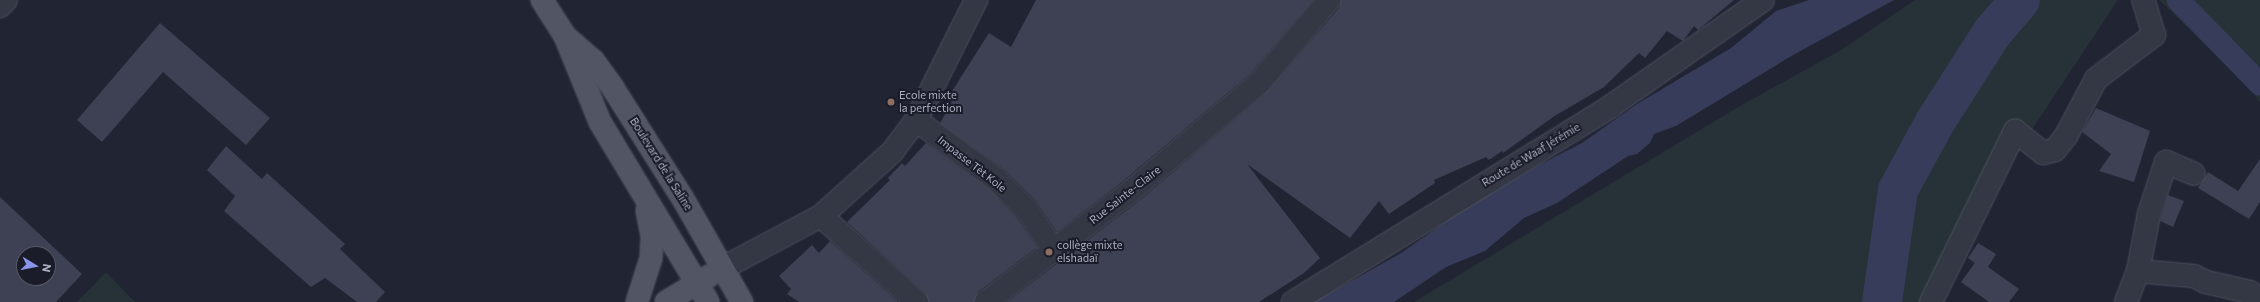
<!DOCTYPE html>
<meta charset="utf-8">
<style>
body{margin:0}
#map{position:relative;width:2260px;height:302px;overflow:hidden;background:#212433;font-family:Commissioner,sans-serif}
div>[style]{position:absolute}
.green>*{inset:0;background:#263237}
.water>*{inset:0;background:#363c59}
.canal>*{height:23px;margin:-11.5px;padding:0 11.5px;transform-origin:11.5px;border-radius:11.5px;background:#363c59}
.river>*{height:40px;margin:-20px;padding:0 20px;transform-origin:20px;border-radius:20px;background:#363c59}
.building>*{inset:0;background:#3e4154}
.roads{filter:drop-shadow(0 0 1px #4f515f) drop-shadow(0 0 1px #4f515f)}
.minor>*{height:22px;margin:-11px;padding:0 11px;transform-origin:11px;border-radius:11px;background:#343744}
.major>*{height:22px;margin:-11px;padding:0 11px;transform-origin:11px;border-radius:11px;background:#525564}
.dots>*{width:11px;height:11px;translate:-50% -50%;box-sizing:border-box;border:2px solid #1a1c29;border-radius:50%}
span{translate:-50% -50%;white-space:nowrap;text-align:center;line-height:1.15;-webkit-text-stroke:4px #1a1c29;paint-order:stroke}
.poi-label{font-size:11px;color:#aeb1c1}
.left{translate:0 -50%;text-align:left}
.street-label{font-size:11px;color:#aeb1c1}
.north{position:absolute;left:16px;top:246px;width:40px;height:40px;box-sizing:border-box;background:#1a1c29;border:1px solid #555866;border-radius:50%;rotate:100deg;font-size:11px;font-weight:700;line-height:16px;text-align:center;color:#aeb1c1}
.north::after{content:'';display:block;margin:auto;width:14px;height:18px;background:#8995eb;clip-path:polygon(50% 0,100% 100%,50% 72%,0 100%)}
</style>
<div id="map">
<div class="green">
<div style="clip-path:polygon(1915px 0,2118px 0,2015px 155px,1938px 302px,1414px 302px,1740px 106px,1841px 50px)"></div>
<div style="clip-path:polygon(2159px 0,2260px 0,2260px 102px,2243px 80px)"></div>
<div style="clip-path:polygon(106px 272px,135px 302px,77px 302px)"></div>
</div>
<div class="water">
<div style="clip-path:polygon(1809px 0,1894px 0,1793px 55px,1676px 126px,1654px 134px,1650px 143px,1637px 154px,1628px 156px,1557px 203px,1524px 218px,1485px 251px,1446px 267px,1394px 302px,1314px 302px,1401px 253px,1457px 214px,1539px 165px,1582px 143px,1637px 104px,1731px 48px,1776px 11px)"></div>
</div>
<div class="canal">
<div style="left:2178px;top:0;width:117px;rotate:45.7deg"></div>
</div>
<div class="river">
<div style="left:1882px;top:302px;width:113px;rotate:-81.9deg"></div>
<div style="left:1898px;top:190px;width:77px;rotate:-61.4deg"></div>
<div style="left:1935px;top:122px;width:106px;rotate:-57.4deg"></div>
<div style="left:1992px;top:33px;width:43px;rotate:-49.7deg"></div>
</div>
<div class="building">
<div style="clip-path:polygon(1036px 0,1313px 0,1250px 74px,1123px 181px,1057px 232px,1036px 201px,1006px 171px,940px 123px,952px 102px,947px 99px,989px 33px,1011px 47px)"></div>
<div style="clip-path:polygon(1341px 0,1734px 0,1698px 30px,1694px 26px,1683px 41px,1667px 31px,1645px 58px,1639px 53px,1604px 87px,1553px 117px,1503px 153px,1502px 151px,1489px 160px,1486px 157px,1434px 180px,1435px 183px,1389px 214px,1379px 201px,1350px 238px,1247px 164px,1320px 258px,1304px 273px,1259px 302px,1007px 302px,1139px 201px,1267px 92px,1339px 8px)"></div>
<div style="clip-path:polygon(160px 23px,270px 118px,246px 145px,163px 72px,102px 142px,77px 120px)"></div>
<div style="clip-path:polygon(2096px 108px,2150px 131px,2134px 182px,2099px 171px,2111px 154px,2082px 132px)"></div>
<div style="clip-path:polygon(926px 143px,989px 189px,1017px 218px,1037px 247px,978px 292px,974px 302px,929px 302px,925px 293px,847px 222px,890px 180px,888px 178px,902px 163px,905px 166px)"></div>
<div style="clip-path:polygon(226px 146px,262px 179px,267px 173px,345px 244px,340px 249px,385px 292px,376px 302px,357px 302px,325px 278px,311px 287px,224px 211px,235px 196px,207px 170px)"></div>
<div style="clip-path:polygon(2260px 159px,2260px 202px,2249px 219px,2198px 188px,2208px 172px,2238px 191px)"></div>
<div style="clip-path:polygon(2168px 195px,2184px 201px,2173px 227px,2160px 221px)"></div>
<div style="clip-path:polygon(evenodd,0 197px,82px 274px,56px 302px,0 302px,0 197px,24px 254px,48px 254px,48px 278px,24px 278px,24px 254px)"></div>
<div style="clip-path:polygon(830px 241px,898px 302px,799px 302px,787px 294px,791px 289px,779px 276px,812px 245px,819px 253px)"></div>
<div style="clip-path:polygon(1978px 243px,1996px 254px,1988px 267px,2019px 289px,2009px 302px,1989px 302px,1961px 282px,1975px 263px,1968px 258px)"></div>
</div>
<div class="roads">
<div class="minor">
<div style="left:0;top:6px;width:8px;rotate:-45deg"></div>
<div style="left:916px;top:120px;width:101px;rotate:36.5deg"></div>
<div style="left:997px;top:180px;width:42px;rotate:45deg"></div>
<div style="left:1027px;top:210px;width:47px;rotate:56.3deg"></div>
<div style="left:821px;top:216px;width:129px;rotate:41.9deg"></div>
<div style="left:723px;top:268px;width:111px;rotate:-28deg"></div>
<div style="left:821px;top:216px;width:96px;rotate:-42deg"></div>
<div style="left:892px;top:152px;width:40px;rotate:-53deg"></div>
<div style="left:916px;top:120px;width:134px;rotate:-63.4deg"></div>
<div style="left:2138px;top:271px;width:58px;rotate:-79.1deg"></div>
<div style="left:2149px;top:214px;width:55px;rotate:-71.9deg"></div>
<div style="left:2166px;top:162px;width:30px;rotate:23deg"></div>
<div style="left:986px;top:302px;width:183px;rotate:-37.4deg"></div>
<div style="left:1131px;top:191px;width:167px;rotate:-40.2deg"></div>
<div style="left:1259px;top:83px;width:109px;rotate:-49.9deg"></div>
<div style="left:1293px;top:302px;width:374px;rotate:-31.6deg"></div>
<div style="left:1611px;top:106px;width:185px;rotate:-34.9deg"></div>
<div style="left:1931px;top:302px;width:191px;rotate:-63.8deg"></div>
<div style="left:2015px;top:131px;width:36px;rotate:38deg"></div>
<div style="left:2043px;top:153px;width:12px;rotate:-14deg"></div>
<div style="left:2055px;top:150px;width:18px;rotate:-52deg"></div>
<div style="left:2066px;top:136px;width:64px;rotate:-62.2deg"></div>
<div style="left:2096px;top:79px;width:73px;rotate:-37.2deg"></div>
<div style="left:2154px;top:35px;width:37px;rotate:-107deg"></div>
<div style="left:2126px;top:302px;width:33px;rotate:-69deg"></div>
<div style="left:2138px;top:271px;width:56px;rotate:5.1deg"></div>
<div style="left:2194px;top:276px;width:13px;rotate:27deg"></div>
<div style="left:2206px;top:282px;width:45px;rotate:12.8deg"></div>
<div style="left:2250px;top:292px;width:13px;rotate:42deg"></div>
</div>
<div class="major">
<div style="left:542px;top:0;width:43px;rotate:57.4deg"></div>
<div style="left:565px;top:36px;width:93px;rotate:67.9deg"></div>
<div style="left:600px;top:122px;width:210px;rotate:59deg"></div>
<div style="left:565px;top:36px;width:37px;rotate:41deg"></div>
<div style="left:593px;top:60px;width:34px;rotate:54deg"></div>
<div style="left:613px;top:88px;width:129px;rotate:57.7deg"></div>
<div style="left:682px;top:197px;width:121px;rotate:60.3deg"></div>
<div style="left:637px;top:302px;width:46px;rotate:-72.3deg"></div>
<div style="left:651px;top:258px;width:22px;rotate:-87deg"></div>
<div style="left:652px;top:236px;width:26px;rotate:-101deg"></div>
<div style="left:666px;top:302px;width:50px;rotate:-31.2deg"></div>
</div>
</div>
<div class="dots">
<div style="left:891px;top:102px;background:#8d6e63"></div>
<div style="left:1049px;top:252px;background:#8d6e63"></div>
</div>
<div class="poi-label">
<span class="left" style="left:899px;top:102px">Ecole mixte<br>la perfection</span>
<span class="left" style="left:1057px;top:252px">collège mixte<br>elshadaï</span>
</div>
<div class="street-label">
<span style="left:1531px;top:155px;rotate:-31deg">Route de Waaf Jérémie</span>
<span style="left:661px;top:164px;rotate:58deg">Boulevard de la Saline</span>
<span style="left:972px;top:164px;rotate:38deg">Impasse Tèt Kole</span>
<span style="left:1125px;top:195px;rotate:-38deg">Rue Sainte-Claire</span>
</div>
<div class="north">N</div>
</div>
